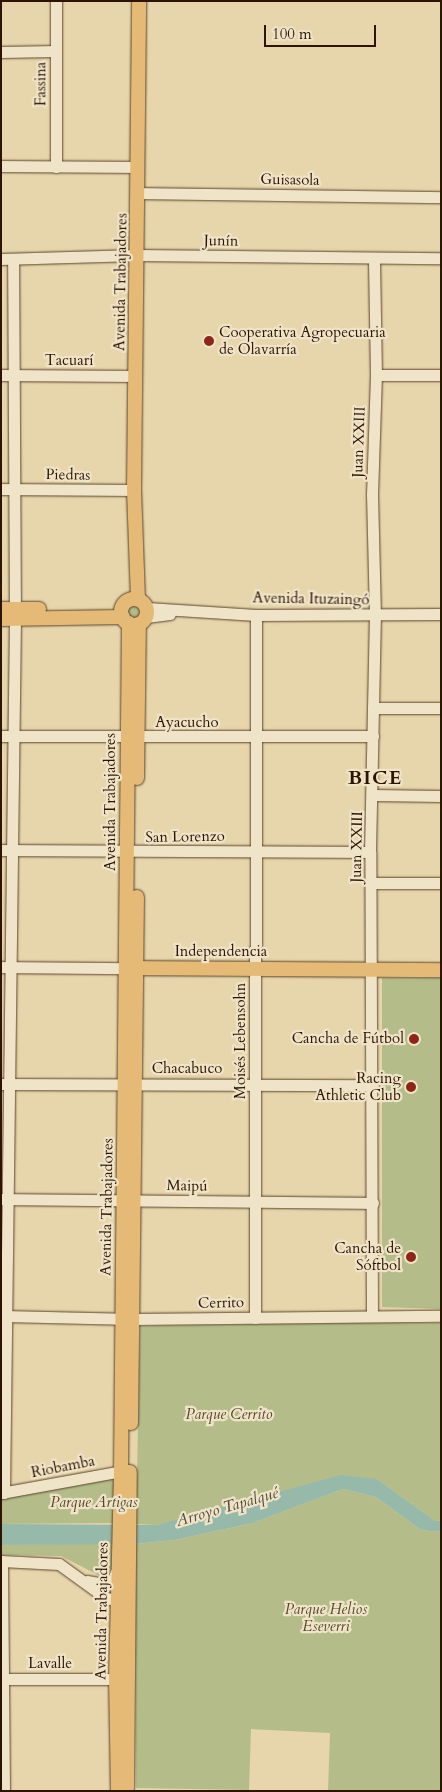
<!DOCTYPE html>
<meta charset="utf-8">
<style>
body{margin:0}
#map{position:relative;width:442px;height:1792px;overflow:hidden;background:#e7d5ab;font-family:Cardo,serif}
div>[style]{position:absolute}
.green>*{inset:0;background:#b4bd89}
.round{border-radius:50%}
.water>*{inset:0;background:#97b9aa}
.roads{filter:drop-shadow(0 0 1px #5b442b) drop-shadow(0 0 1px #5b442b)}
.minor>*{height:11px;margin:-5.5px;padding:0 5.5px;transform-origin:5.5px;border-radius:5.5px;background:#efe4c8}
.major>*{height:14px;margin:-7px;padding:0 7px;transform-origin:7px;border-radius:7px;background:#e4ba76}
.major>.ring{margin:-7px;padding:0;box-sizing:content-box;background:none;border:14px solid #e4ba76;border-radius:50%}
.dots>*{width:14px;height:14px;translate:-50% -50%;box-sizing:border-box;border:2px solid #efe4c8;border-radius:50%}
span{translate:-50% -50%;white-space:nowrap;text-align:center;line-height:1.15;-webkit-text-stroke:4.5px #efe4c8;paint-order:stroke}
.street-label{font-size:15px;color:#2c1400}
.poi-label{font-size:15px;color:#2c1400}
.left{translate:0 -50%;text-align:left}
.right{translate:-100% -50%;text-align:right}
.park-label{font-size:15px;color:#554729;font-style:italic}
.water-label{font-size:16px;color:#514e3c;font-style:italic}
.district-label{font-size:20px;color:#2c1400;font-weight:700;letter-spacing:1px}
.frame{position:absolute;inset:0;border:2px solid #2c1400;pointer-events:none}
.scale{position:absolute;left:264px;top:25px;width:112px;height:22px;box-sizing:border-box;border:2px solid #2c1400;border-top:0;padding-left:6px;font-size:15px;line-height:18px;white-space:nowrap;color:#2c1400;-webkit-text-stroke:4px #efe4c8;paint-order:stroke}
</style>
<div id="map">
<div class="green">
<div class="round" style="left:128px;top:605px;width:14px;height:14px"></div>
<div style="clip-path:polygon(382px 978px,441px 978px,441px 1309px,382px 1307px)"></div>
<div style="clip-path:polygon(378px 1322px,441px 1323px,441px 1521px,434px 1520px,377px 1479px,241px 1505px,157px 1525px,136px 1524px,140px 1326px)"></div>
<div style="clip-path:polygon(112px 1479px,117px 1484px,115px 1523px,1px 1524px,1px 1498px)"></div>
<div style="clip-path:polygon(343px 1489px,376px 1497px,421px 1530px,441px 1532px,441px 1791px,328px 1791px,330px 1733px,251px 1729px,249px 1790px,136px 1788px,135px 1544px,175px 1540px,253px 1523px)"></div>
<div style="clip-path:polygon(115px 1543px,113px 1565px,109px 1574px,102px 1577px,61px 1556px,1px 1555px,1px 1545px)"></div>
</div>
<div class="water">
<div style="clip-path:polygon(341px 1475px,377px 1479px,434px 1520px,441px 1521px,441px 1532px,421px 1530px,376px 1497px,343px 1489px,253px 1523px,175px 1540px,135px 1544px,1px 1545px,1px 1524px,157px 1525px)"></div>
</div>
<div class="roads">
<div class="minor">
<div style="left:56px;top:1px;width:166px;rotate:90deg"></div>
<div style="left:1px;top:52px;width:55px;rotate:-1deg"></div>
<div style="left:1px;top:166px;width:137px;rotate:0.4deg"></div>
<div style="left:139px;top:193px;width:302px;rotate:0.8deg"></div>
<div style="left:1px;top:259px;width:136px;rotate:-1.7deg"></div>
<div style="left:137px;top:255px;width:304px;rotate:0.6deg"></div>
<div style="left:1px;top:375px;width:135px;rotate:0.4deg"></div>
<div style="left:376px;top:375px;width:65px"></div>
<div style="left:1px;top:489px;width:133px;rotate:0.4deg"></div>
<div style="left:147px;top:608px;width:109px;rotate:3.7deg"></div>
<div style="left:256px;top:615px;width:185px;rotate:-0.3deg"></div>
<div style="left:146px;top:617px;width:24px;rotate:-7deg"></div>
<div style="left:373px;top:708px;width:68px"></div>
<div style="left:1px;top:736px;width:372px"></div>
<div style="left:373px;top:795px;width:68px;rotate:0.8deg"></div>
<div style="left:1px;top:850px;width:369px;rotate:0.3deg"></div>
<div style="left:371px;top:883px;width:70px"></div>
<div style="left:1px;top:967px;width:125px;rotate:0.5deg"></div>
<div style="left:1px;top:1084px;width:372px;rotate:0.2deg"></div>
<div style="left:1px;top:1199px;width:372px;rotate:0.6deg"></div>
<div style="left:3px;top:1316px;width:130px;rotate:1.3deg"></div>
<div style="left:133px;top:1319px;width:308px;rotate:-0.6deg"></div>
<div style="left:372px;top:1316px;width:464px;rotate:-90.2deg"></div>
<div style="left:370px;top:852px;width:236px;rotate:-88.8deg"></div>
<div style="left:375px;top:616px;width:121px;rotate:-91.4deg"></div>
<div style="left:372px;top:495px;width:120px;rotate:-88.1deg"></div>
<div style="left:376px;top:375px;width:117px;rotate:-91deg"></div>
<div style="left:255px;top:1318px;width:703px;rotate:-89.92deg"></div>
<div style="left:1px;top:1493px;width:128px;rotate:-10.3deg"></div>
<div style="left:4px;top:1493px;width:874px;rotate:-89.28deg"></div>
<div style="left:15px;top:619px;width:360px;rotate:-90.3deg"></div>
<div style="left:1px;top:1561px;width:58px;rotate:3deg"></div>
<div style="left:59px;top:1564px;width:58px;rotate:35.9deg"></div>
<div style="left:106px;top:1598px;width:19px;rotate:12deg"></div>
<div style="left:2px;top:1561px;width:230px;rotate:89.5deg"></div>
<div style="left:87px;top:1581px;width:17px;rotate:10deg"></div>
<div style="left:104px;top:1584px;width:9px;rotate:-21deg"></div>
<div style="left:112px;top:1581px;width:12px;rotate:-66deg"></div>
<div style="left:1px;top:1679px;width:123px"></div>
</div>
<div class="major">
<div style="left:138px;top:599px;width:109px;rotate:-92.1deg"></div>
<div style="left:134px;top:490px;width:489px;rotate:-89.4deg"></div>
<div class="ring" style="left:121px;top:599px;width:12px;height:12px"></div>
<div style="left:1px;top:609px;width:38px"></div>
<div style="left:1px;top:619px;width:122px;rotate:-0.9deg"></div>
<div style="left:137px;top:778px;width:154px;rotate:-89.3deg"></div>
<div style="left:129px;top:968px;width:312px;rotate:0.4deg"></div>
<div style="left:131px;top:1423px;width:526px;rotate:-89.35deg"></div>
<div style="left:127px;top:1788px;width:316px;rotate:-89.5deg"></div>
<div style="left:118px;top:1791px;width:112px;rotate:-91deg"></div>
<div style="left:116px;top:1679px;width:208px;rotate:-88.6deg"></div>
<div style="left:121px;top:1471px;width:848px;rotate:-89.46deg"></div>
</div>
</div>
<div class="dots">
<div style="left:209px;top:341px;background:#8f2418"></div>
<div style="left:414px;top:1039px;background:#8f2418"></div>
<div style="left:411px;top:1087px;background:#8f2418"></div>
<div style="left:411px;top:1257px;background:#8f2418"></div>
</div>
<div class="street-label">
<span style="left:41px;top:84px;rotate:-90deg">Fassina</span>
<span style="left:290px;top:180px;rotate:1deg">Guisasola</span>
<span style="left:221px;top:241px;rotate:1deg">Junín</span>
<span style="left:121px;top:282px;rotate:-89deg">Avenida Trabajadores</span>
<span style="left:69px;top:361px">Tacuarí</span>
<span style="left:359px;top:442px;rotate:-88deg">Juan XXIII</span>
<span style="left:68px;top:475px;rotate:1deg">Piedras</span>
<span style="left:311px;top:599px;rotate:1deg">Avenida Ituzaingó</span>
<span style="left:187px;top:723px">Ayacucho</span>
<span style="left:111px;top:802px;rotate:-90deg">Avenida Trabajadores</span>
<span style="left:185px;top:837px;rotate:-1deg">San Lorenzo</span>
<span style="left:357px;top:847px;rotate:-89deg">Juan XXIII</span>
<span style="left:221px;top:952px">Independencia</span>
<span style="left:241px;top:1041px;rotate:-90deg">Moisés Lebensohn</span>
<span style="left:187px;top:1069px">Chacabuco</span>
<span style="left:187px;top:1186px;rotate:1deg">Maipú</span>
<span style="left:107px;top:1207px;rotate:-89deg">Avenida Trabajadores</span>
<span style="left:221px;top:1303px;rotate:-1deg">Cerrito</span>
<span style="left:63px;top:1467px;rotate:-11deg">Riobamba</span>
<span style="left:102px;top:1611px;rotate:-89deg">Avenida Trabajadores</span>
<span style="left:50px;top:1664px">Lavalle</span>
</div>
<div class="poi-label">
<span class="left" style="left:219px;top:341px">Cooperativa Agropecuaria<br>de Olavarría</span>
<span class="right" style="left:404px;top:1039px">Cancha de Fútbol</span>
<span class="right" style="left:401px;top:1087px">Racing<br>Athletic Club</span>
<span class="right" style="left:401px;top:1257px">Cancha de<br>Sóftbol</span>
</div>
<div class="park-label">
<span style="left:229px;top:1415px">Parque Cerrito</span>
<span style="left:94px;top:1503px">Parque Artigas</span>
<span style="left:326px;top:1618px">Parque Helios<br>Eseverri</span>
</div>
<div class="water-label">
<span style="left:227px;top:1507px;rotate:-16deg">Arroyo Tapalqué</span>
</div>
<div class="district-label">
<span style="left:375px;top:777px">BICE</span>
</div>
<div class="frame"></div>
<div class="scale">100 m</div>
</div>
